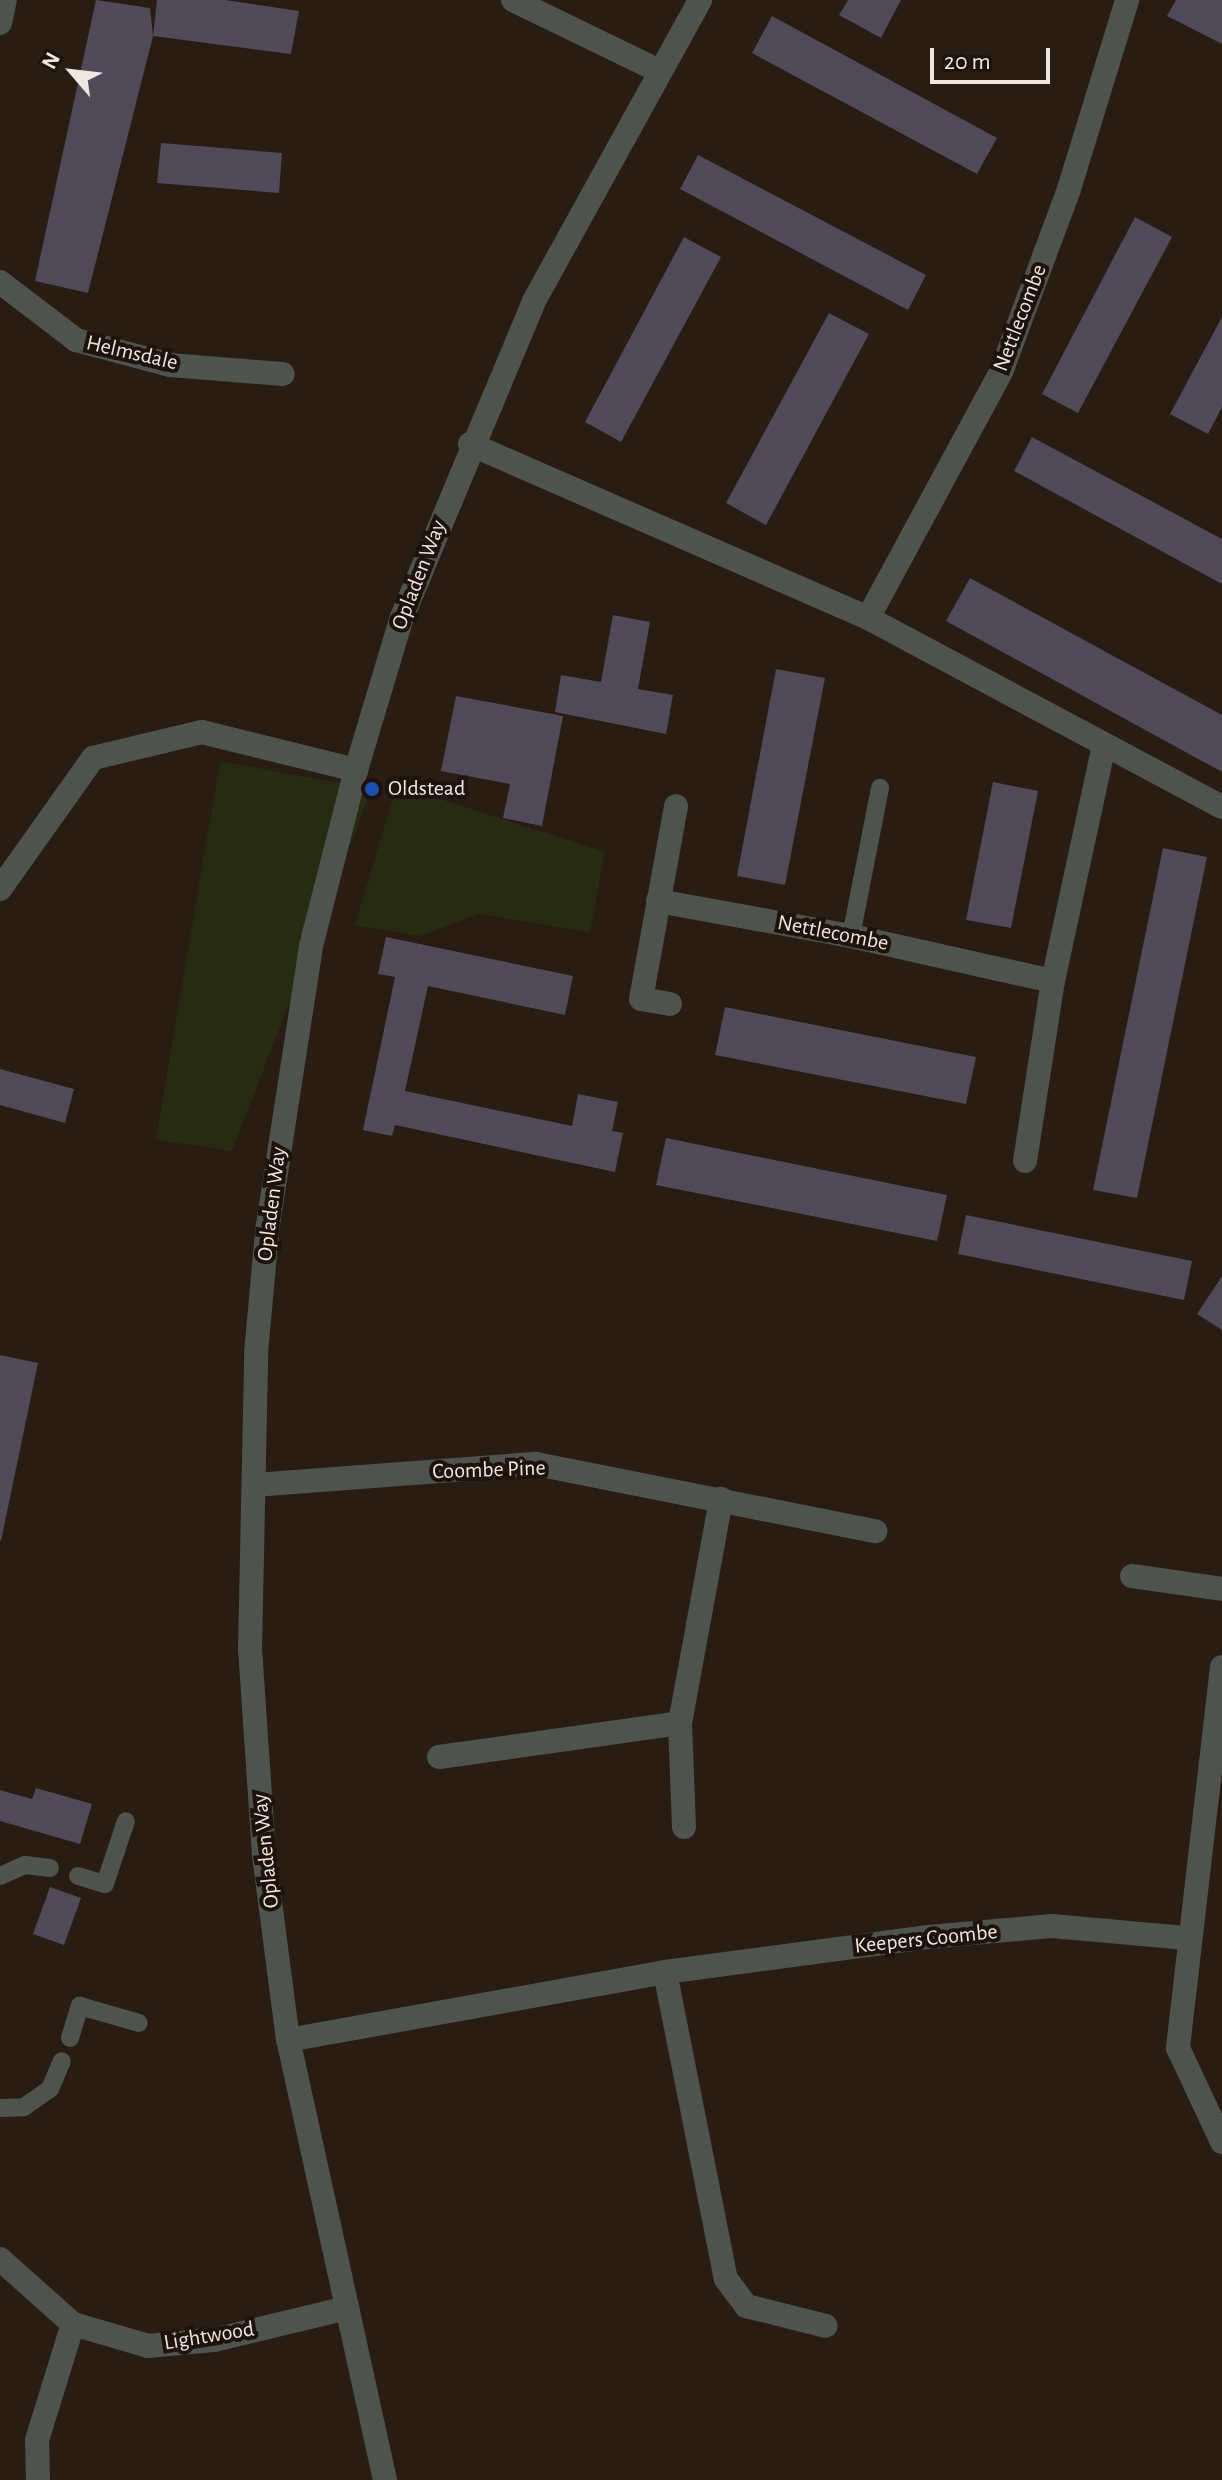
<!DOCTYPE html>
<style>
body{margin:0}
#map{position:relative;width:1222px;height:2480px;overflow:hidden;background:#281c13;font-family:"Alegreya Sans",sans-serif}
div>[style]{position:absolute}
.green>*{inset:0;background:#272b12}
.building>*{inset:0;background:#4f4958}
.lane>*{height:18px;margin:-9px;padding:0 9px;transform-origin:9px;border-radius:9px;background:#4f534d}
.street>*{height:24px;margin:-12px;padding:0 12px;transform-origin:12px;border-radius:12px;background:#4f534d}
.dots>*{width:22px;height:22px;translate:-50% -50%;box-sizing:border-box;border:4px solid #1e130a;border-radius:50%}
span{translate:-50% -50%;white-space:nowrap;text-align:center;line-height:1.15;-webkit-text-stroke:8px #1e130a;paint-order:stroke}
.street-label{font-size:22px;color:#f0e7e1}
.poi-label{font-size:22px;color:#f0e7e1}
.left{translate:0 -50%;text-align:left}
.north{position:absolute;left:32px;top:32px;width:80px;height:80px;-webkit-text-stroke:6px #1e130a;paint-order:stroke;rotate:298deg;font-size:22px;font-weight:700;line-height:32px;text-align:center;color:#f0e7e1}
.north::after{content:'';display:block;margin:auto;width:28px;height:36px;background:#f0e7e1;clip-path:polygon(50% 0,100% 100%,50% 72%,0 100%)}
.scale{position:absolute;left:930px;top:48px;width:120px;height:36px;box-sizing:border-box;border:4px solid #f0e7e1;border-top:0;padding-left:10px;font-size:24px;line-height:28px;white-space:nowrap;color:#f0e7e1;-webkit-text-stroke:6px #1e130a;paint-order:stroke}
</style>
<div id="map">
<div class="green">
<div style="clip-path:polygon(220px 761px,372px 789px,232px 1151px,156px 1140px)"></div>
<div style="clip-path:polygon(397px 785px,605px 852px,590px 932px,479px 914px,421px 936px,355px 925px)"></div>
</div>
<div class="building">
<div style="clip-path:polygon(96px 0,150px 8px,153px 36px,88px 293px,35px 281px)"></div>
<div style="clip-path:polygon(157px 0,225px 0,299px 11px,291px 54px,153px 36px)"></div>
<div style="clip-path:polygon(848px 0,901px 0,881px 38px,839px 15px)"></div>
<div style="clip-path:polygon(1176px 0,1222px 0,1222px 44px,1167px 16px)"></div>
<div style="clip-path:polygon(772px 16px,997px 138px,977px 174px,752px 53px)"></div>
<div style="clip-path:polygon(161px 143px,282px 153px,279px 193px,157px 183px)"></div>
<div style="clip-path:polygon(698px 155px,926px 275px,908px 310px,680px 189px)"></div>
<div style="clip-path:polygon(1135px 217px,1172px 237px,1078px 413px,1042px 394px)"></div>
<div style="clip-path:polygon(684px 237px,721px 257px,621px 442px,585px 422px)"></div>
<div style="clip-path:polygon(829px 313px,869px 334px,766px 525px,726px 503px)"></div>
<div style="clip-path:polygon(1222px 317px,1222px 407px,1208px 434px,1170px 414px)"></div>
<div style="clip-path:polygon(1032px 437px,1222px 539px,1222px 584px,1014px 471px)"></div>
<div style="clip-path:polygon(970px 578px,1222px 715px,1222px 772px,946px 621px)"></div>
<div style="clip-path:polygon(613px 615px,650px 622px,638px 689px,673px 695px,666px 734px,555px 712px,561px 675px,601px 682px)"></div>
<div style="clip-path:polygon(776px 669px,825px 678px,785px 885px,737px 876px)"></div>
<div style="clip-path:polygon(456px 696px,563px 716px,542px 826px,503px 818px,510px 784px,441px 771px)"></div>
<div style="clip-path:polygon(993px 782px,1038px 791px,1011px 928px,966px 920px)"></div>
<div style="clip-path:polygon(1163px 848px,1207px 857px,1137px 1198px,1093px 1190px)"></div>
<div style="clip-path:polygon(386px 937px,573px 976px,565px 1015px,428px 986px,405px 1091px,572px 1126px,578px 1094px,618px 1102px,612px 1131px,623px 1133px,615px 1172px,395px 1125px,392px 1136px,363px 1130px,395px 977px,378px 974px)"></div>
<div style="clip-path:polygon(725px 1007px,976px 1057px,966px 1104px,715px 1055px)"></div>
<div style="clip-path:polygon(0 1069px,74px 1089px,65px 1123px,0 1105px)"></div>
<div style="clip-path:polygon(666px 1138px,947px 1195px,937px 1241px,656px 1185px)"></div>
<div style="clip-path:polygon(966px 1215px,1192px 1261px,1184px 1300px,958px 1254px)"></div>
<div style="clip-path:polygon(1222px 1276px,1222px 1330px,1197px 1314px)"></div>
<div style="clip-path:polygon(0 1355px,38px 1363px,1px 1541px,0 1540px)"></div>
<div style="clip-path:polygon(36px 1788px,92px 1804px,80px 1844px,0 1821px,0 1790px,32px 1799px)"></div>
<div style="clip-path:polygon(50px 1887px,81px 1898px,64px 1945px,33px 1934px)"></div>
</div>
<div class="lane">
<div style="left:851px;top:936px;width:151px;rotate:-78.9deg"></div>
<div style="left:0;top:1876px;width:27px;rotate:-24deg"></div>
<div style="left:25px;top:1865px;width:25px;rotate:7deg"></div>
<div style="left:78px;top:1876px;width:28px;rotate:17deg"></div>
<div style="left:105px;top:1884px;width:66px;rotate:-71.6deg"></div>
<div style="left:70px;top:2038px;width:34px;rotate:-73deg"></div>
<div style="left:80px;top:2006px;width:61px;rotate:16.1deg"></div>
<div style="left:0;top:2108px;width:24px;rotate:-2deg"></div>
<div style="left:24px;top:2107px;width:32px;rotate:-35deg"></div>
<div style="left:50px;top:2089px;width:30px;rotate:-67deg"></div>
</div>
<div class="street">
<div style="left:513px;top:0;width:162px;rotate:25.9deg"></div>
<div style="left:0;top:23px;width:24px;rotate:-78deg"></div>
<div style="left:0;top:282px;width:96px;rotate:37.3deg"></div>
<div style="left:76px;top:340px;width:97px;rotate:14.9deg"></div>
<div style="left:170px;top:365px;width:113px;rotate:4.6deg"></div>
<div style="left:470px;top:444px;width:434px;rotate:23.6deg"></div>
<div style="left:868px;top:618px;width:401px;rotate:28.1deg"></div>
<div style="left:868px;top:618px;width:280px;rotate:-61.6deg"></div>
<div style="left:1001px;top:372px;width:195px;rotate:-69.6deg"></div>
<div style="left:1069px;top:189px;width:198px;rotate:-72.9deg"></div>
<div style="left:0;top:889px;width:161px;rotate:-54.6deg"></div>
<div style="left:93px;top:758px;width:112px;rotate:-13.4deg"></div>
<div style="left:202px;top:732px;width:159px;rotate:13.9deg"></div>
<div style="left:658px;top:901px;width:196px;rotate:10.3deg"></div>
<div style="left:851px;top:936px;width:207px;rotate:12.6deg"></div>
<div style="left:670px;top:1004px;width:29px;rotate:-170deg"></div>
<div style="left:641px;top:999px;width:196px;rotate:-79.7deg"></div>
<div style="left:1025px;top:1161px;width:182px;rotate:-81.2deg"></div>
<div style="left:1053px;top:981px;width:240px;rotate:-77.8deg"></div>
<div style="left:254px;top:1485px;width:283px;rotate:-4.3deg"></div>
<div style="left:536px;top:1464px;width:346px;rotate:11.2deg"></div>
<div style="left:1132px;top:1576px;width:91px;rotate:8.2deg"></div>
<div style="left:1222px;top:1667px;width:384px;rotate:96.6deg"></div>
<div style="left:1178px;top:2048px;width:104px;rotate:64.9deg"></div>
<div style="left:439px;top:1757px;width:243px;rotate:-8deg"></div>
<div style="left:684px;top:1827px;width:104px;rotate:-92.2deg"></div>
<div style="left:680px;top:1723px;width:228px;rotate:-79.6deg"></div>
<div style="left:665px;top:1972px;width:313px;rotate:78.8deg"></div>
<div style="left:726px;top:2279px;width:34px;rotate:53deg"></div>
<div style="left:746px;top:2306px;width:82px;rotate:14deg"></div>
<div style="left:288px;top:2040px;width:383px;rotate:-10.2deg"></div>
<div style="left:665px;top:1972px;width:266px;rotate:-7.6deg"></div>
<div style="left:929px;top:1937px;width:123px;rotate:-5.1deg"></div>
<div style="left:1052px;top:1926px;width:136px;rotate:5.1deg"></div>
<div style="left:0;top:2259px;width:98px;rotate:41.7deg"></div>
<div style="left:73px;top:2324px;width:78px;rotate:16.3deg"></div>
<div style="left:148px;top:2346px;width:66px;rotate:-5.2deg"></div>
<div style="left:214px;top:2340px;width:137px;rotate:-13.5deg"></div>
<div style="left:38px;top:2480px;width:40px;rotate:-91.4deg"></div>
<div style="left:37px;top:2440px;width:121px;rotate:-72.8deg"></div>
<div style="left:385px;top:2480px;width:451px;rotate:-102.4deg"></div>
<div style="left:288px;top:2040px;width:188px;rotate:-97.4deg"></div>
<div style="left:264px;top:1854px;width:204px;rotate:-93.9deg"></div>
<div style="left:250px;top:1650px;width:297px;rotate:-88.8deg"></div>
<div style="left:256px;top:1353px;width:122px;rotate:-84.8deg"></div>
<div style="left:267px;top:1231px;width:288px;rotate:-81.2deg"></div>
<div style="left:311px;top:946px;width:182px;rotate:-75.7deg"></div>
<div style="left:356px;top:770px;width:160px;rotate:-73.3deg"></div>
<div style="left:402px;top:617px;width:342px;rotate:-67.3deg"></div>
<div style="left:534px;top:301px;width:344px;rotate:-61.1deg"></div>
</div>
<div class="dots">
<div style="left:372px;top:789px;background:#1a4fb4"></div>
</div>
<div class="street-label">
<span style="left:1020px;top:318px;rotate:-69deg">Nettlecombe</span>
<span style="left:132px;top:353px;rotate:13deg">Helmsdale</span>
<span style="left:419px;top:575px;rotate:-69deg">Opladen Way</span>
<span style="left:833px;top:933px;rotate:11deg">Nettlecombe</span>
<span style="left:272px;top:1204px;rotate:-83deg">Opladen Way</span>
<span style="left:489px;top:1470px;rotate:-2deg">Coombe Pine</span>
<span style="left:266px;top:1851px;rotate:-96deg">Opladen Way</span>
<span style="left:926px;top:1939px;rotate:-6deg">Keepers Coombe</span>
<span style="left:209px;top:2336px;rotate:-9deg">Lightwood</span>
</div>
<div class="poi-label">
<span class="left" style="left:388px;top:789px">Oldstead</span>
</div>
<div class="north">N</div>
<div class="scale">20 m</div>
</div>
